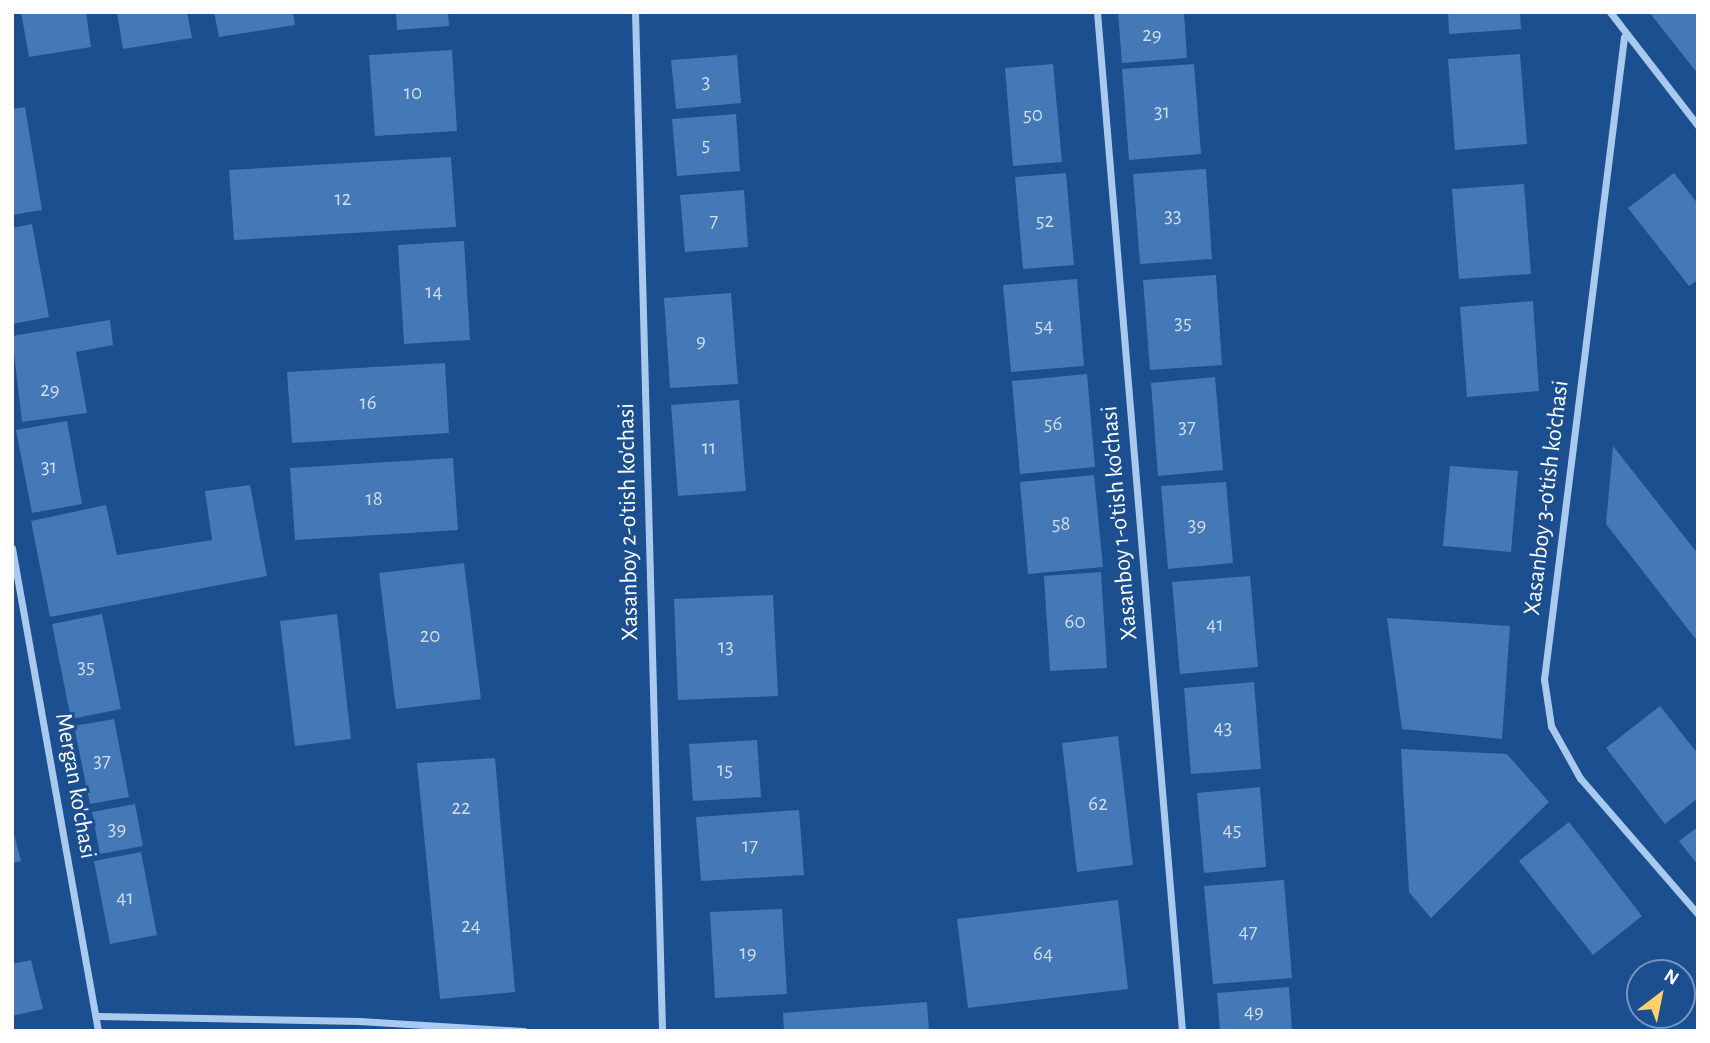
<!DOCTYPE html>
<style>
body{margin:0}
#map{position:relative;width:1710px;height:1043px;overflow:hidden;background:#1b4f8f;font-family:"Alegreya Sans",sans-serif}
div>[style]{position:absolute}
.building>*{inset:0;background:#4478b7}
.street>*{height:7px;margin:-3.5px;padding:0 3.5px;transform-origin:3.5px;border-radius:3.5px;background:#a9c9ee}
span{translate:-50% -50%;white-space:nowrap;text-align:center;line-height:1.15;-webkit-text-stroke:6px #1b4f8f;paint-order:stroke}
.number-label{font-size:21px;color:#d0dded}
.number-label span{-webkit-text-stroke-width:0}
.street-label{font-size:24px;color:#fff}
.frame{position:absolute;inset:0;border:14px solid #fff;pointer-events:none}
.north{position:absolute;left:1626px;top:959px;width:70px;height:70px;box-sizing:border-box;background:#1b4f8f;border:2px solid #7695bc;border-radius:50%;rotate:32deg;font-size:19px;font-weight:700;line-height:28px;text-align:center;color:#fff}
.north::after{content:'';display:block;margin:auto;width:24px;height:32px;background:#ffd166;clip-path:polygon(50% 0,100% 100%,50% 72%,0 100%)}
</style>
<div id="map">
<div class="building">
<div style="clip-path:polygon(21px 12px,86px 12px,91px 47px,29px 57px)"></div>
<div style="clip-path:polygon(117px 12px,187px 12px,192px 38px,123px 49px)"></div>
<div style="clip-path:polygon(214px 12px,293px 12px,295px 25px,219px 37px)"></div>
<div style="clip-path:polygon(396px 12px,448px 12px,449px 26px,397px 30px)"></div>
<div style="clip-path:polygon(1118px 12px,1184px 12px,1187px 58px,1122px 63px)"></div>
<div style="clip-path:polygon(1448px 12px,1520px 12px,1521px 29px,1449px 34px)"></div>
<div style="clip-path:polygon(1649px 12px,1698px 12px,1698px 74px)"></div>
<div style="clip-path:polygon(452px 50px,457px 131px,375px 136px,369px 55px)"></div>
<div style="clip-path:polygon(1520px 54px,1527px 144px,1455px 150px,1448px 59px)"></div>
<div style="clip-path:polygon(737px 55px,741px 103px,676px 109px,671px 60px)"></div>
<div style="clip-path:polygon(1053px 64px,1062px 162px,1013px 166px,1005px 68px)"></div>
<div style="clip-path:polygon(1194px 64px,1201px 154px,1129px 160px,1122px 69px)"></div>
<div style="clip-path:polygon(25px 107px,42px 210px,12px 215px,12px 109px)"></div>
<div style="clip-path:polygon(736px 114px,740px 171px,677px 176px,672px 119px)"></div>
<div style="clip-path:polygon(451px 157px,456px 227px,234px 240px,229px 170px)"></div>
<div style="clip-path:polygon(1206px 169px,1212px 259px,1140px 264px,1133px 174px)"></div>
<div style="clip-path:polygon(1066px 173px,1074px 265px,1023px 269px,1015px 177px)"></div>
<div style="clip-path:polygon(1674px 173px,1698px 204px,1698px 280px,1689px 286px,1628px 208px)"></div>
<div style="clip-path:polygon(1524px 184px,1531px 274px,1459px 279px,1452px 189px)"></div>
<div style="clip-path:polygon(744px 190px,748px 247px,685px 252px,680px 195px)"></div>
<div style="clip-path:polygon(32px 224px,49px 317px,12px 324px,12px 228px)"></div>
<div style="clip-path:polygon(464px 241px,470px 340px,404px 344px,398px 245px)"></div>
<div style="clip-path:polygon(1216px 275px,1222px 365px,1150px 370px,1143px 280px)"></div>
<div style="clip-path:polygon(1077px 279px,1084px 366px,1011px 372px,1003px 285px)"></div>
<div style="clip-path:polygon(731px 293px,738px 384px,670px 388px,664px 298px)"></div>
<div style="clip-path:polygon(1533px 301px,1539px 391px,1467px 397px,1460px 307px)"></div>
<div style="clip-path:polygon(110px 320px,113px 345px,76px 352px,87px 413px,22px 422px,12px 336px)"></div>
<div style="clip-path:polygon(445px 363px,449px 433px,292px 443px,287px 372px)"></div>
<div style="clip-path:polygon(1087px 374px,1095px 467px,1020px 474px,1012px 381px)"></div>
<div style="clip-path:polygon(1215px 377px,1223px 470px,1158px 476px,1151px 383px)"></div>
<div style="clip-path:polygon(739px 400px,746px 491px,678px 496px,671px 405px)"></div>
<div style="clip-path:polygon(67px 421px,82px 504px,32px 513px,16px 430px)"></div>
<div style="clip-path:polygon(1613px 446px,1698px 554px,1698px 642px,1606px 524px)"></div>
<div style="clip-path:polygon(453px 458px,458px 530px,295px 540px,290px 468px)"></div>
<div style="clip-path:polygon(1450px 466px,1518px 471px,1511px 552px,1443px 546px)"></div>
<div style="clip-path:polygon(1094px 475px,1103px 567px,1028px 574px,1020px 482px)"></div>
<div style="clip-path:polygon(1226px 482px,1233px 563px,1168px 569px,1161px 486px)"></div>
<div style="clip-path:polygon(250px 485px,267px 576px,50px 617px,31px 521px,106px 505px,117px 555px,212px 540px,205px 491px)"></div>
<div style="clip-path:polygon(464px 563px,481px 699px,396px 709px,379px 573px)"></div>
<div style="clip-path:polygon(1101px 572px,1107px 668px,1050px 671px,1044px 576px)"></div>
<div style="clip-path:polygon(1250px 576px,1258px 667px,1180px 674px,1172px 582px)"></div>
<div style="clip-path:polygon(773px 595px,778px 696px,678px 700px,674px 599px)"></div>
<div style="clip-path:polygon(102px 614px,121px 709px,71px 719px,52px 624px)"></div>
<div style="clip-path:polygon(337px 614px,351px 739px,295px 746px,280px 621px)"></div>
<div style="clip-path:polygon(1387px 618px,1510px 626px,1502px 739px,1402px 729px)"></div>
<div style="clip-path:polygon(1254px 682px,1261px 769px,1191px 774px,1184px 688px)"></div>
<div style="clip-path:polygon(1660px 706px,1698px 754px,1698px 798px,1665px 824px,1606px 748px)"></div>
<div style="clip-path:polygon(114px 719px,129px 797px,90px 804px,74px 726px)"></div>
<div style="clip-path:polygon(1118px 736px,1133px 865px,1077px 872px,1062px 743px)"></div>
<div style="clip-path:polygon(757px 740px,761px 797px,693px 801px,689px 744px)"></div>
<div style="clip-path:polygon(1401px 749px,1507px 754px,1549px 802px,1431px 918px,1409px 892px)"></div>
<div style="clip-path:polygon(495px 758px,515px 992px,440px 999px,417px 763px)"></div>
<div style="clip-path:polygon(1260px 787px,1266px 867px,1204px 873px,1197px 793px)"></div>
<div style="clip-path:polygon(135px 804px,143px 846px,100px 854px,92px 812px)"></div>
<div style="clip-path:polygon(799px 810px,804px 875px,701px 881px,696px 817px)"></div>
<div style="clip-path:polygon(1569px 822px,1642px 916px,1593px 955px,1519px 861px)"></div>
<div style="clip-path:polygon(12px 827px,21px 861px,12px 863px)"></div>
<div style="clip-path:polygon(1698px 827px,1698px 865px,1679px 841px)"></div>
<div style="clip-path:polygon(141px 852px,157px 935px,110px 944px,94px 861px)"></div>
<div style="clip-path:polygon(1284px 880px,1292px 978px,1213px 984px,1204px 886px)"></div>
<div style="clip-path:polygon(1118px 900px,1128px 989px,968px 1008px,957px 919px)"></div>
<div style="clip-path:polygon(782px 909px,787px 994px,715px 998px,710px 912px)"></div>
<div style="clip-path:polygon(31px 960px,43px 1009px,12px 1016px,12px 964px)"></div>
<div style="clip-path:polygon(1289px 987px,1292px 1031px,1220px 1031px,1217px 993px)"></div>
<div style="clip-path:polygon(927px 1002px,929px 1031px,784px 1031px,783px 1013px)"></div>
</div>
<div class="street">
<div style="left:635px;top:12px;width:1019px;rotate:88.48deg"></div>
<div style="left:1097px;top:12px;width:1023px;rotate:85.23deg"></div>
<div style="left:1610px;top:12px;width:144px;rotate:52.3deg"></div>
<div style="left:1624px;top:37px;width:647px;rotate:97.1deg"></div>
<div style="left:1544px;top:679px;width:48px;rotate:81.5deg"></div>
<div style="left:1551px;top:726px;width:60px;rotate:60.9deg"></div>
<div style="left:1580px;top:778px;width:180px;rotate:49.1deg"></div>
<div style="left:12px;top:548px;width:491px;rotate:79.9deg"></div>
<div style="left:98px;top:1016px;width:261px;rotate:1.1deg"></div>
<div style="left:359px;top:1021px;width:165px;rotate:3.5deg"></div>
</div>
<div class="number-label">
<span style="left:1152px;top:35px">29</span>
<span style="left:706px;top:82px">3</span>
<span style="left:413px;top:93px">10</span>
<span style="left:1162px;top:112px">31</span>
<span style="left:1033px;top:115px">50</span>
<span style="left:706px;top:145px">5</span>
<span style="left:343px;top:199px">12</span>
<span style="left:1173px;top:216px">33</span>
<span style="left:714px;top:221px">7</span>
<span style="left:1045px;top:221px">52</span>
<span style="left:434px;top:292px">14</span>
<span style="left:1183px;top:323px">35</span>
<span style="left:1044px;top:326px">54</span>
<span style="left:701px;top:341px">9</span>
<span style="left:50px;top:390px">29</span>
<span style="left:368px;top:403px">16</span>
<span style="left:1053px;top:424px">56</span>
<span style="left:1187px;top:427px">37</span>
<span style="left:709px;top:448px">11</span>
<span style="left:49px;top:467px">31</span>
<span style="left:374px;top:499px">18</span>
<span style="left:1061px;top:524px">58</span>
<span style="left:1197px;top:525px">39</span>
<span style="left:1075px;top:622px">60</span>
<span style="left:1215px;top:625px">41</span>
<span style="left:430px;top:636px">20</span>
<span style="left:726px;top:647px">13</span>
<span style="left:86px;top:667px">35</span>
<span style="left:1223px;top:728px">43</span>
<span style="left:102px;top:761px">37</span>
<span style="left:725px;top:770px">15</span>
<span style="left:1098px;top:804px">62</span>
<span style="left:461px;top:808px">22</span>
<span style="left:117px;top:829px">39</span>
<span style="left:1232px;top:830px">45</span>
<span style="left:750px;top:846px">17</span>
<span style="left:125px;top:898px">41</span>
<span style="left:471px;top:926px">24</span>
<span style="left:1248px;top:932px">47</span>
<span style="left:748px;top:953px">19</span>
<span style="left:1043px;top:954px">64</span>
<span style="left:1254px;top:1012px">49</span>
</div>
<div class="street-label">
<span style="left:1547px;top:498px;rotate:-83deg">Xasanboy 3-o'tish ko'chasi</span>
<span style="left:629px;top:522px;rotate:-91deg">Xasanboy 2-o'tish ko'chasi</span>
<span style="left:1120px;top:523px;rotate:-95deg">Xasanboy 1-o'tish ko'chasi</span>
<span style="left:75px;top:786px;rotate:80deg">Mergan ko'chasi</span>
</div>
<div class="frame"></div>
<div class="north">N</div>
</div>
